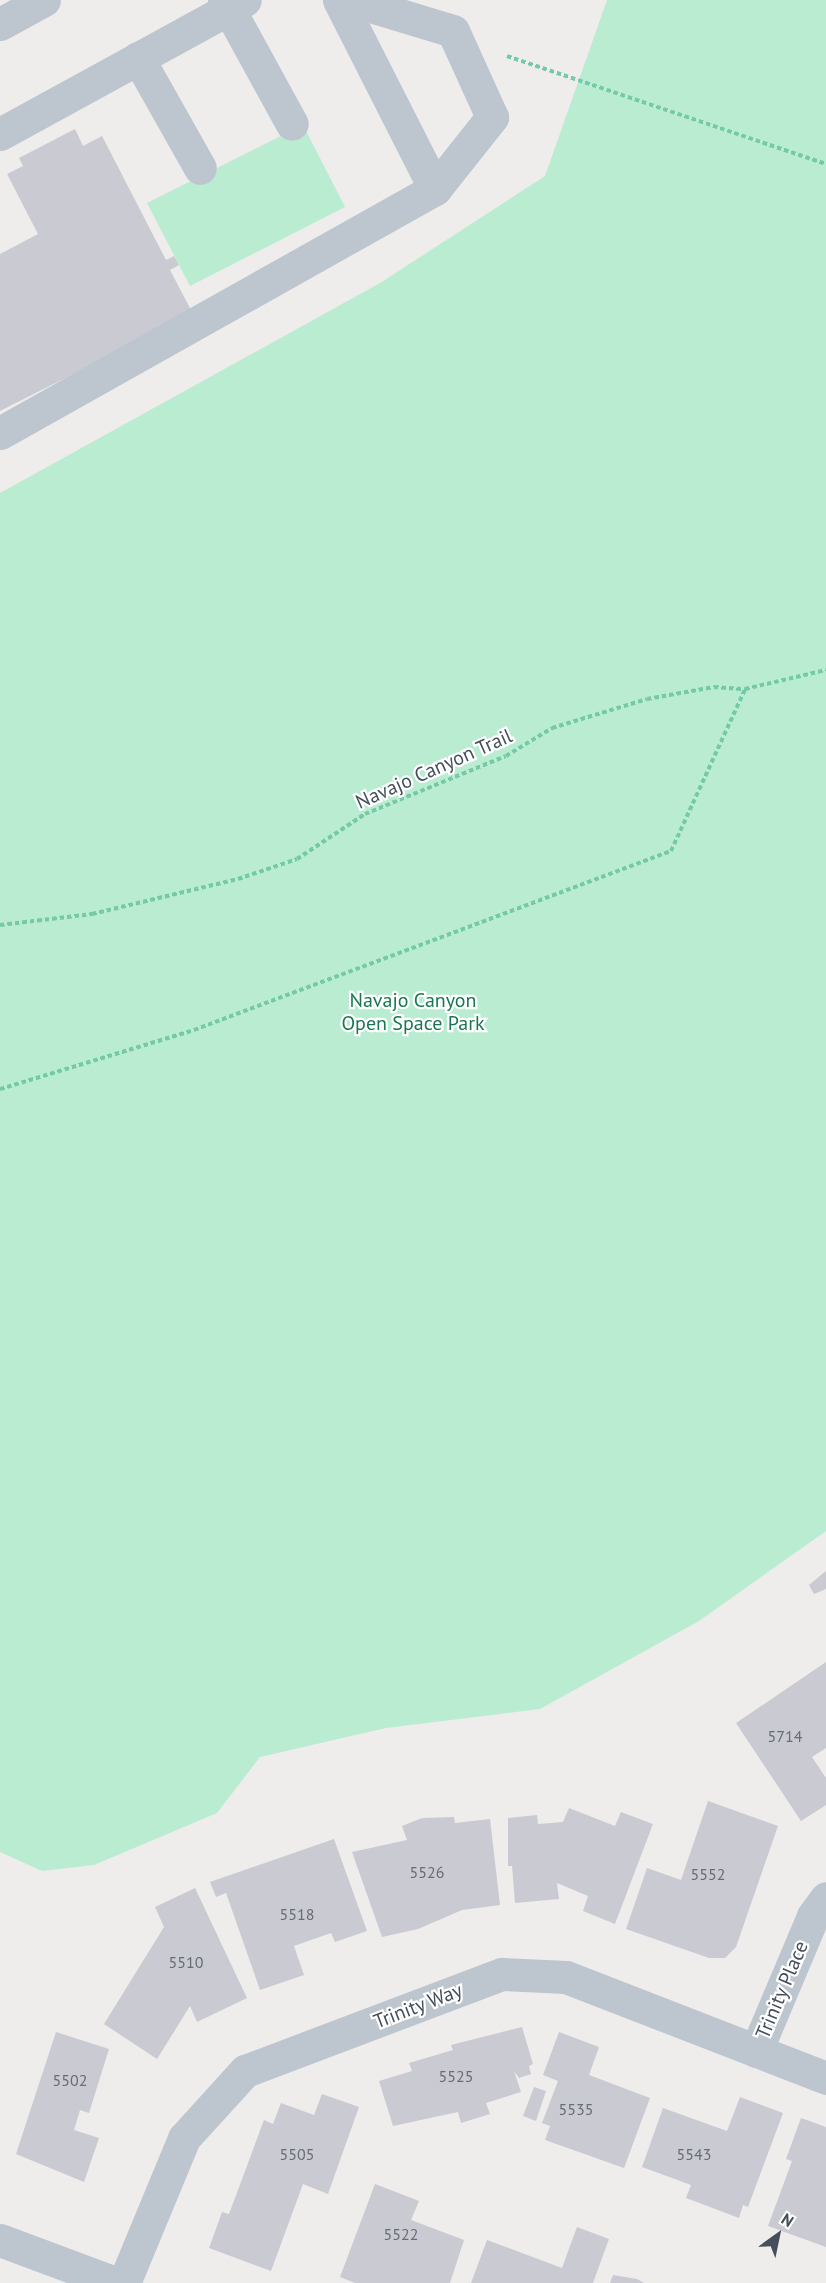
<!DOCTYPE html>
<style>
body{margin:0}
#map{position:relative;width:826px;height:2283px;overflow:hidden;background:#efecec;font-family:"PT Sans",sans-serif}
div>[style]{position:absolute}
.green>*{inset:0;background:#baecd2}
.building>*{inset:0;background:#c9cad2}
.path>*{height:4px;margin-top:-2px;transform-origin:0;background:repeating-linear-gradient(90deg,#74c9a7 0 4.5px,transparent 0 7.5px)}
.minor>*{height:33px;margin:-16.5px;padding:0 16.5px;transform-origin:16.5px;border-radius:16.5px;background:#bdc5ce}
span{translate:-50% -50%;white-space:nowrap;text-align:center;line-height:1.15;-webkit-text-stroke:4.5px #fff;paint-order:stroke}
.number-label{font-size:16px;color:#666d77}
.number-label span{-webkit-text-stroke-width:0}
.street-label{font-size:20px;color:#454e59}
.park-label{font-size:20px;color:#197650}
.north{position:absolute;left:748px;top:2205px;width:60px;height:60px;-webkit-text-stroke:4px #fff;paint-order:stroke;rotate:33deg;font-size:16px;font-weight:700;line-height:24px;text-align:center;color:#454e59}
.north::after{content:'';display:block;margin:auto;width:21px;height:27px;background:#454e59;clip-path:polygon(50% 0,100% 100%,50% 72%,0 100%)}
</style>
<div id="map">
<div class="green">
<div style="clip-path:polygon(607px 0,826px 0,826px 1531px,699px 1621px,540px 1709px,386px 1728px,260px 1757px,217px 1813px,94px 1865px,42px 1871px,0 1852px,0 493px,380px 283px,545px 176px)"></div>
<div style="clip-path:polygon(303px 125px,345px 207px,190px 286px,147px 203px)"></div>
</div>
<div class="building">
<div style="clip-path:polygon(75px 129px,83px 146px,102px 136px,166px 260px,174px 256px,179px 265px,170px 270px,191px 310px,204px 308px,0 411px,0 254px,38px 234px,7px 174px,23px 166px,19px 158px)"></div>
<div style="clip-path:polygon(826px 1571px,826px 1589px,814px 1594px,809px 1585px)"></div>
<div style="clip-path:polygon(826px 1662px,826px 1748px,812px 1757px,826px 1778px,826px 1805px,801px 1821px,736px 1723px)"></div>
<div style="clip-path:polygon(708px 1801px,778px 1826px,736px 1947px,725px 1958px,709px 1958px,626px 1929px,647px 1868px,681px 1880px)"></div>
<div style="clip-path:polygon(569px 1808px,615px 1826px,621px 1812px,653px 1824px,615px 1924px,583px 1911px,588px 1896px,557px 1883px,559px 1899px,515px 1903px,512px 1866px,508px 1866px,508px 1818px,537px 1815px,538px 1824px,563px 1822px)"></div>
<div style="clip-path:polygon(454px 1817px,455px 1823px,490px 1819px,500px 1905px,462px 1910px,418px 1929px,382px 1937px,352px 1852px,407px 1840px,402px 1826px,422px 1818px)"></div>
<div style="clip-path:polygon(334px 1839px,367px 1931px,335px 1942px,331px 1933px,294px 1946px,304px 1975px,260px 1990px,226px 1893px,216px 1897px,210px 1882px)"></div>
<div style="clip-path:polygon(195px 1888px,247px 1998px,197px 2022px,190px 2006px,157px 2059px,104px 2024px,164px 1927px,155px 1907px)"></div>
<div style="clip-path:polygon(522px 2027px,533px 2064px,529px 2066px,531px 2074px,519px 2078px,514px 2071px,521px 2092px,486px 2103px,490px 2114px,461px 2123px,458px 2112px,393px 2126px,379px 2081px,412px 2071px,409px 2063px,453px 2050px,451px 2045px)"></div>
<div style="clip-path:polygon(56px 2032px,109px 2049px,89px 2113px,80px 2110px,74px 2130px,99px 2138px,84px 2182px,16px 2154px)"></div>
<div style="clip-path:polygon(559px 2032px,599px 2047px,589px 2075px,650px 2098px,624px 2168px,545px 2140px,550px 2126px,542px 2123px,558px 2081px,543px 2075px)"></div>
<div style="clip-path:polygon(534px 2087px,546px 2091px,536px 2121px,523px 2116px)"></div>
<div style="clip-path:polygon(322px 2094px,359px 2107px,328px 2194px,303px 2184px,271px 2271px,209px 2248px,222px 2212px,229px 2214px,264px 2120px,273px 2124px,281px 2103px,314px 2115px)"></div>
<div style="clip-path:polygon(740px 2097px,783px 2113px,748px 2207px,743px 2205px,739px 2218px,686px 2198px,691px 2185px,642px 2167px,663px 2108px,727px 2131px)"></div>
<div style="clip-path:polygon(801px 2118px,826px 2127px,826px 2247px,768px 2226px,792px 2161px,786px 2159px)"></div>
<div style="clip-path:polygon(375px 2184px,419px 2201px,411px 2220px,464px 2240px,450px 2283px,355px 2283px,340px 2277px)"></div>
<div style="clip-path:polygon(577px 2227px,609px 2239px,593px 2283px,471px 2283px,487px 2240px,562px 2268px)"></div>
<div style="clip-path:polygon(613px 2275px,637px 2279px,644px 2283px,610px 2283px)"></div>
</div>
<div class="path">
<div style="left:507px;top:56px;width:337px;rotate:18.7deg"></div>
<div style="left:0;top:925px;width:93px;rotate:-6.8deg"></div>
<div style="left:92px;top:914px;width:150px;rotate:-13.5deg"></div>
<div style="left:238px;top:879px;width:62px;rotate:-18.7deg"></div>
<div style="left:297px;top:859px;width:82px;rotate:-33.5deg"></div>
<div style="left:365px;top:814px;width:152px;rotate:-22.4deg"></div>
<div style="left:506px;top:756px;width:54px;rotate:-31.3deg"></div>
<div style="left:552px;top:728px;width:99px;rotate:-17deg"></div>
<div style="left:647px;top:699px;width:68px;rotate:-10.2deg"></div>
<div style="left:714px;top:687px;width:31px;rotate:4deg"></div>
<div style="left:0;top:1089px;width:203px;rotate:-16.9deg"></div>
<div style="left:194px;top:1030px;width:509px;rotate:-20.57deg"></div>
<div style="left:671px;top:851px;width:178px;rotate:-65.4deg"></div>
<div style="left:745px;top:689px;width:83px;rotate:-13.2deg"></div>
</div>
<div class="minor">
<div style="left:224px;top:0;width:141px;rotate:61.3deg"></div>
<div style="left:339px;top:0;width:212px;rotate:63.1deg"></div>
<div style="left:435px;top:189px;width:92px;rotate:-51.6deg"></div>
<div style="left:492px;top:117px;width:94px;rotate:-114.4deg"></div>
<div style="left:453px;top:31px;width:108px;rotate:-163.2deg"></div>
<div style="left:0;top:24px;width:50px;rotate:-28.6deg"></div>
<div style="left:138px;top:58px;width:126px;rotate:60.6deg"></div>
<div style="left:0;top:134px;width:279px;rotate:-28.7deg"></div>
<div style="left:0;top:433px;width:499px;rotate:-29.3deg"></div>
<div style="left:756px;top:2051px;width:147px;rotate:-67.1deg"></div>
<div style="left:813px;top:1916px;width:22px;rotate:-54deg"></div>
<div style="left:0;top:2240px;width:123px;rotate:20.5deg"></div>
<div style="left:124px;top:2283px;width:157px;rotate:-67.5deg"></div>
<div style="left:184px;top:2138px;width:91px;rotate:-47.7deg"></div>
<div style="left:245px;top:2071px;width:275px;rotate:-20.7deg"></div>
<div style="left:502px;top:1974px;width:64px;rotate:2.7deg"></div>
<div style="left:566px;top:1977px;width:279px;rotate:21.2deg"></div>
</div>
<div class="number-label">
<span style="left:785px;top:1736px">5714</span>
<span style="left:427px;top:1872px">5526</span>
<span style="left:708px;top:1874px">5552</span>
<span style="left:297px;top:1914px">5518</span>
<span style="left:186px;top:1962px">5510</span>
<span style="left:456px;top:2076px">5525</span>
<span style="left:70px;top:2080px">5502</span>
<span style="left:576px;top:2109px">5535</span>
<span style="left:297px;top:2154px">5505</span>
<span style="left:694px;top:2154px">5543</span>
<span style="left:401px;top:2234px">5522</span>
</div>
<div class="street-label">
<span style="left:434px;top:769px;rotate:-24deg">Navajo Canyon Trail</span>
<span style="left:782px;top:1990px;rotate:-67deg">Trinity Place</span>
<span style="left:418px;top:2006px;rotate:-21deg">Trinity Way</span>
</div>
<div class="park-label">
<span style="left:413px;top:1012px">Navajo Canyon<br>Open Space Park</span>
</div>
<div class="north">N</div>
</div>
